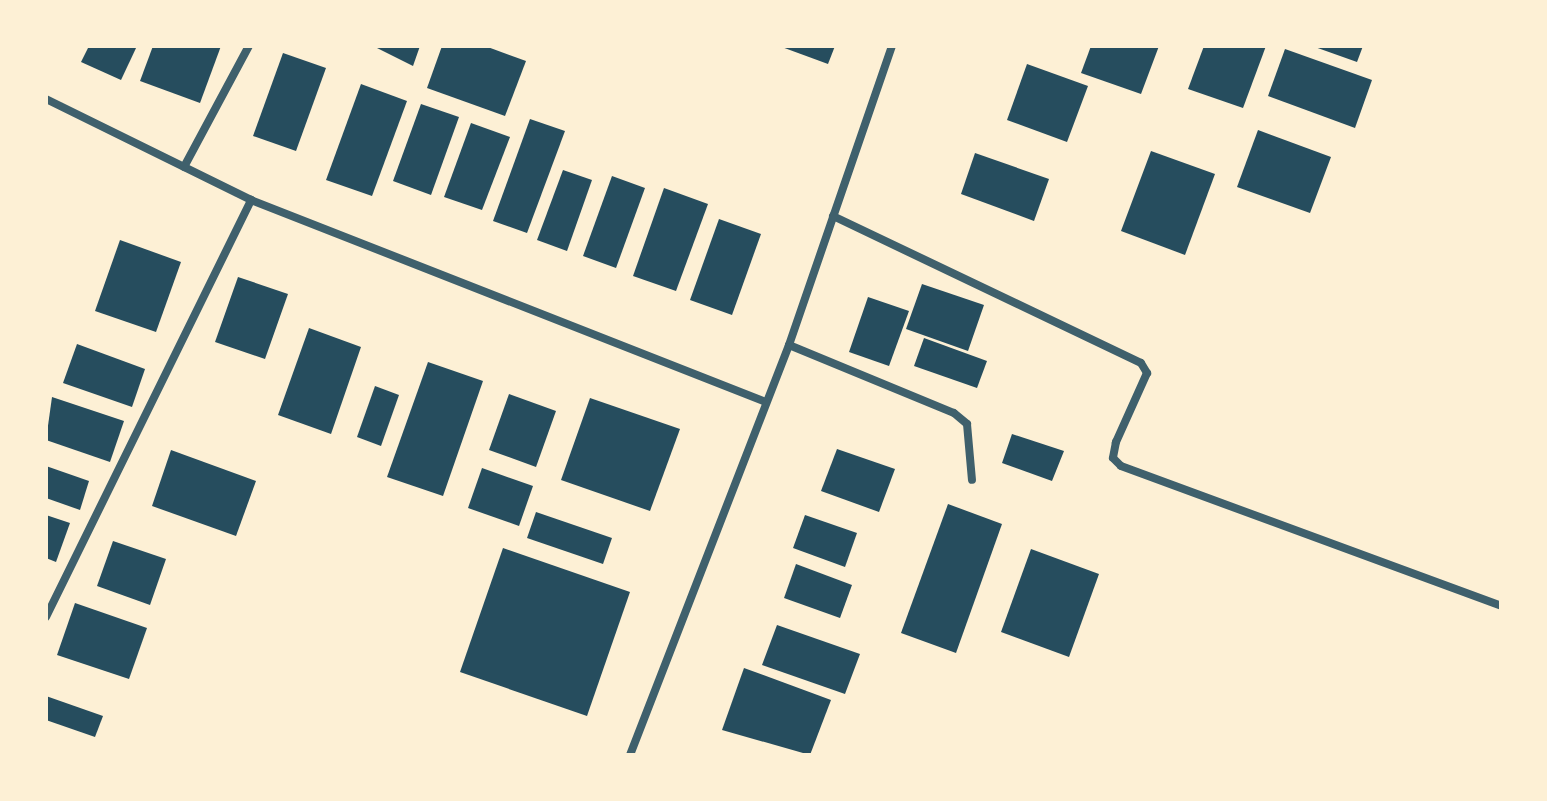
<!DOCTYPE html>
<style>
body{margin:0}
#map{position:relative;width:1547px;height:801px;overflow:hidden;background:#fdf0d5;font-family:"DM Sans",sans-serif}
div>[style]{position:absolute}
.building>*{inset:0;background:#264d5e}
.minor>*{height:8px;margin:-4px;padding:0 4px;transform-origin:4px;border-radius:4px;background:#3f606c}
span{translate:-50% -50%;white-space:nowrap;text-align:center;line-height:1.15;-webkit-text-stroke:6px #fdf0d5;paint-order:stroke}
.frame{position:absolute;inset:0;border:48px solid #fdf0d5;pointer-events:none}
</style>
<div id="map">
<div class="building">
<div style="clip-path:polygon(89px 46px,137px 46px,121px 80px,81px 62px)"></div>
<div style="clip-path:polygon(153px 46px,221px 46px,200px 103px,140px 81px)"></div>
<div style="clip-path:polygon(373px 46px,420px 46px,413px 66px)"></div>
<div style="clip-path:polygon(442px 46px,485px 46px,526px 61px,505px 116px,427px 88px)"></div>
<div style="clip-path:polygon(779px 46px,835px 46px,828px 64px)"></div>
<div style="clip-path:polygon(1091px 46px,1159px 46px,1141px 94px,1081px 73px)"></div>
<div style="clip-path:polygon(1204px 46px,1266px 46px,1243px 108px,1188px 89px)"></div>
<div style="clip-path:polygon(1312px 46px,1363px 46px,1357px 62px)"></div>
<div style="clip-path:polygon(1285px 49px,1372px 80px,1355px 128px,1268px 96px)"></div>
<div style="clip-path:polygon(283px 53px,326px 68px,296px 151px,253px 136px)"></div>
<div style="clip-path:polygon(1027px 64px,1088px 86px,1067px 142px,1007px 120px)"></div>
<div style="clip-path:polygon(361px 84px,407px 101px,372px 196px,326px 180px)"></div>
<div style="clip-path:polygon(421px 104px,459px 117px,431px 195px,393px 181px)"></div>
<div style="clip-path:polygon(530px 119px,565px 131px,527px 233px,493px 221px)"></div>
<div style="clip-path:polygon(471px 123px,510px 137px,482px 210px,444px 197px)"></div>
<div style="clip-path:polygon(1258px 130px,1331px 157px,1310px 213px,1237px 187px)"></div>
<div style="clip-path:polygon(1151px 151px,1215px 174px,1185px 255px,1121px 231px)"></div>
<div style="clip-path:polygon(975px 153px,1049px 179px,1034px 221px,961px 194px)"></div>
<div style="clip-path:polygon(563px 170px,592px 180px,567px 251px,537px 240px)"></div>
<div style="clip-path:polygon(612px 176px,645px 188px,616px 268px,583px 256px)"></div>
<div style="clip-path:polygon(664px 188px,708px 204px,676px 291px,633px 276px)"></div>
<div style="clip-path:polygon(719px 219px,761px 234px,732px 315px,690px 300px)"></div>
<div style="clip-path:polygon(120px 240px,181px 262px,156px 332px,95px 311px)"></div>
<div style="clip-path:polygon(238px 277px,288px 294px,265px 359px,215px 342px)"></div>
<div style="clip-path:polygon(922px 284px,984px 305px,968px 351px,906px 329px)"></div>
<div style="clip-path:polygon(868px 297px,909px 311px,889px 366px,849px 352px)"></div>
<div style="clip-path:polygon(309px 328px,361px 347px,331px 434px,278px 415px)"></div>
<div style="clip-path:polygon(924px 338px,987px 361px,977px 388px,914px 366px)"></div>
<div style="clip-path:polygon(77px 344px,145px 369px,132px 407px,63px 383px)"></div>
<div style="clip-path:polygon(428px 362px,483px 381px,443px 496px,387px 477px)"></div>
<div style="clip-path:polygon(375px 386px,399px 395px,381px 446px,357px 437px)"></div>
<div style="clip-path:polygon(509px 394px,556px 411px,536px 467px,489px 450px)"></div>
<div style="clip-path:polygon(52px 397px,124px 421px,110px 462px,46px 440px)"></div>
<div style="clip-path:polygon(590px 398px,680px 429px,650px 511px,561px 480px)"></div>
<div style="clip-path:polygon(1012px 434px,1064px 451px,1052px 481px,1002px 463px)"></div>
<div style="clip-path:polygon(837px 449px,895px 469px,879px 512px,821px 491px)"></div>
<div style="clip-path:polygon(171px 450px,256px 481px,236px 536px,152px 506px)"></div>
<div style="clip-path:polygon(46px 466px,89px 481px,80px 510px,46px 498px)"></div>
<div style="clip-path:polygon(482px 468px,533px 486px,519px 526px,468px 508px)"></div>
<div style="clip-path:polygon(948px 504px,1002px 524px,956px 653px,901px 633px)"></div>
<div style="clip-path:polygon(536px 512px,612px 538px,603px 564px,527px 538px)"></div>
<div style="clip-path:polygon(46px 515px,70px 523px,56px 562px,46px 558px)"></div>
<div style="clip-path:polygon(805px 515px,857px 533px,845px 567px,793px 548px)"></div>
<div style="clip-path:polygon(113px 541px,166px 559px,150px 605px,97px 586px)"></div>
<div style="clip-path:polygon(503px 548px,630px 592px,587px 716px,460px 672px)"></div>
<div style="clip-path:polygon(1031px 549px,1099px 574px,1069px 657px,1001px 632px)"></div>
<div style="clip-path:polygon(796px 564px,852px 585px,840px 618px,784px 598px)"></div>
<div style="clip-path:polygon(75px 603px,147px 628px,129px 679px,57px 655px)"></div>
<div style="clip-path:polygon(777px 625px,860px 654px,845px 694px,762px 665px)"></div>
<div style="clip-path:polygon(744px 668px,831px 700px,810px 755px,722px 730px)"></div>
<div style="clip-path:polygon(46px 696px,103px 716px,95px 737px,46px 720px)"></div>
</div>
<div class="minor">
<div style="left:46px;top:99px;width:229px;rotate:26.2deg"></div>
<div style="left:251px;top:200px;width:553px;rotate:21.42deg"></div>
<div style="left:184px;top:167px;width:137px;rotate:-61.8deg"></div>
<div style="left:833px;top:216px;width:341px;rotate:25.5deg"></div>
<div style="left:1141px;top:363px;width:12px;rotate:59deg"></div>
<div style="left:1147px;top:373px;width:76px;rotate:114.2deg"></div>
<div style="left:1116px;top:442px;width:16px;rotate:101deg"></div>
<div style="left:1113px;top:458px;width:11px;rotate:45deg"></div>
<div style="left:1121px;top:466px;width:405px;rotate:20.2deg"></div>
<div style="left:789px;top:345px;width:178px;rotate:22.4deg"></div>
<div style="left:954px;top:413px;width:17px;rotate:40deg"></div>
<div style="left:967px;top:424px;width:56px;rotate:84.9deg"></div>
<div style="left:46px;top:617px;width:465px;rotate:-63.8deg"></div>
<div style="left:630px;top:755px;width:440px;rotate:-68.8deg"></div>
<div style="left:789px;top:345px;width:316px;rotate:-71deg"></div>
</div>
<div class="frame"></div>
</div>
